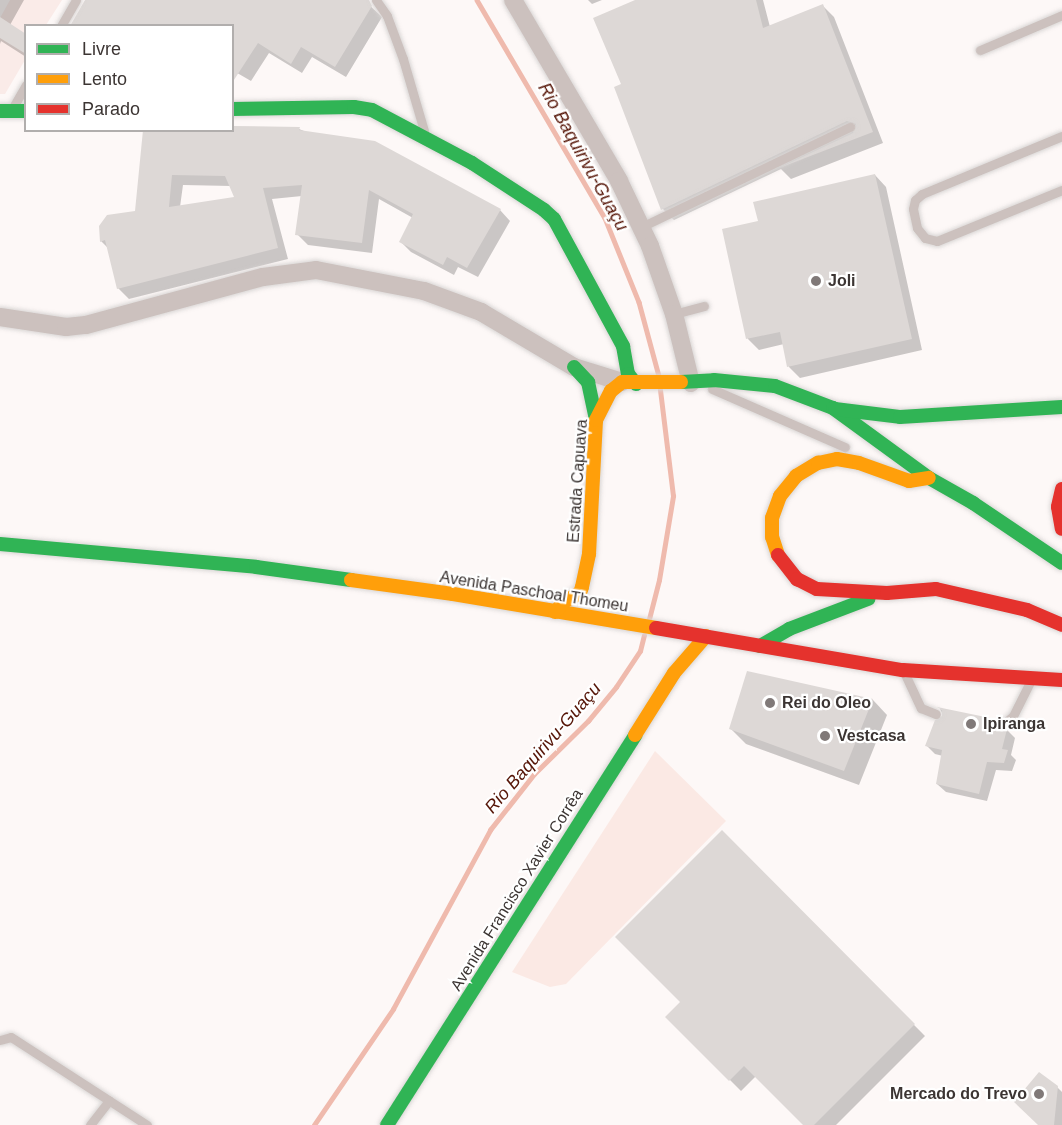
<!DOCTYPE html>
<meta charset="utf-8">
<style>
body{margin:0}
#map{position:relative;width:1062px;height:1125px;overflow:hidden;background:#fdf8f7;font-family:Arial,sans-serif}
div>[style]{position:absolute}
.built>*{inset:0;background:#faebe8}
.green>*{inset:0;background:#fbe9e4}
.shadow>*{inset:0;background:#0003}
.stream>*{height:4.5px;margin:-2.25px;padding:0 2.25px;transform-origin:2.25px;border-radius:2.25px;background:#efbaad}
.building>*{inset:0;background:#ddd8d6}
.roads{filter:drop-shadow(0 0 2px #d9d6d5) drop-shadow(0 0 2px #d9d6d5)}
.lane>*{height:9px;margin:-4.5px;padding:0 4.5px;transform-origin:4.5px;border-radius:4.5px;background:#ccc1be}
.street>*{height:18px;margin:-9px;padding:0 9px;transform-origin:9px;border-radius:9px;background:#ccc1be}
.fast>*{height:14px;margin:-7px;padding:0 7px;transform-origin:7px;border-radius:7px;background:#30b455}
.slow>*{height:14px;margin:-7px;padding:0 7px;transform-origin:7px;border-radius:7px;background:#ff9f0a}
.jam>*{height:14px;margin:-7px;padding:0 7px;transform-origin:7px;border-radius:7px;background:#e5322d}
.dots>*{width:16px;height:16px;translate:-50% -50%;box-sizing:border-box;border:3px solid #fff;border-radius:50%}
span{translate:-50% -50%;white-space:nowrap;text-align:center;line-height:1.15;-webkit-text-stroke:4.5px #fff;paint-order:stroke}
.poi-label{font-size:16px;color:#3c3533;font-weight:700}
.left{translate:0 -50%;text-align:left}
.right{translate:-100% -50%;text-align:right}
.street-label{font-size:16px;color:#3c3533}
.water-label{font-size:18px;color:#561507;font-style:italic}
.legend{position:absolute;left:24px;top:24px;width:210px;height:108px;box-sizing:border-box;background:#fff;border:2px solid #b1aead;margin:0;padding:8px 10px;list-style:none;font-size:18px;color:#3c3533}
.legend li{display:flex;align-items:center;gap:12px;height:30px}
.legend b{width:30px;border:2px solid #b1aead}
</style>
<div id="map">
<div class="built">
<div style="clip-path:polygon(10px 0,62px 0,46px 25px,26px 26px,25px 60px,5px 94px,0 94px,0 18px)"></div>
</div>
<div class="green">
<div style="clip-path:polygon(655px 751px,726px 821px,566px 984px,550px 987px,512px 972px)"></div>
</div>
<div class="shadow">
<div style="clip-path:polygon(0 0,24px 0,10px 25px,26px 35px,26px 57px,1px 41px,0 44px)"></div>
<div style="clip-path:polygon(87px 0,364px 0,382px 17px,346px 77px,312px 57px,302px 73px,269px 53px,251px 81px,232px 70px,232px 26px)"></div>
<div style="clip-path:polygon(588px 0,602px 0,592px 4px)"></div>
<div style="clip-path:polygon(639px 0,763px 0,770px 27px,823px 6px,834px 17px,883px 143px,791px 179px,781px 169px,674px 220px,663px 209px,623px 85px)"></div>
<div style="clip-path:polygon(evenodd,299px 129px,500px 210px,510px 221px,478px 277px,458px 267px,454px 275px,411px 252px,401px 242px,413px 218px,379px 199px,372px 253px,308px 245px,297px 234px,302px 196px,272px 199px,288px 259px,129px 299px,118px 288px,108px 248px,101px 241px,137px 213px,145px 130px,299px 129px,183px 185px,231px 186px,236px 199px,180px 207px,183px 185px)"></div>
<div style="clip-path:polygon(875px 175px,886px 187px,922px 350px,800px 378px,789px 367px,784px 344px,759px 350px,748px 339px,724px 231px,759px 222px)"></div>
<div style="clip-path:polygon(748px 673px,873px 700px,887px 715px,859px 785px,746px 744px,731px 729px)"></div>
<div style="clip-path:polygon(940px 709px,999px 722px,1015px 738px,1011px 755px,1016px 760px,1012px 771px,996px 770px,987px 801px,946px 792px,937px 784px,943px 756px,935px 754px,927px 746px,944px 717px)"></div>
<div style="clip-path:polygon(722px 832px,925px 1036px,836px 1125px,805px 1125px,756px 1076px,741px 1091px,667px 1017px,682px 1002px)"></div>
<div style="clip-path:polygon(1057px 1087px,1062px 1092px,1062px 1125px,1040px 1125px)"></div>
</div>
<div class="stream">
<div style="left:477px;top:0;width:253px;rotate:59.6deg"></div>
<div style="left:605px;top:218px;width:91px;rotate:68deg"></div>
<div style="left:639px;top:302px;width:77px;rotate:74.9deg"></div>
<div style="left:649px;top:619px;width:40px;rotate:-75.6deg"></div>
<div style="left:659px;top:580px;width:85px;rotate:-80.5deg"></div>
<div style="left:673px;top:496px;width:107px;rotate:-97deg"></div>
<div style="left:314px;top:1125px;width:140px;rotate:-55.7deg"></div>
<div style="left:393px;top:1009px;width:204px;rotate:-61.5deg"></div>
<div style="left:490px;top:830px;width:71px;rotate:-51.8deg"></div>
<div style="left:534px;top:774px;width:76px;rotate:-44.5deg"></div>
<div style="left:588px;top:721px;width:44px;rotate:-50.5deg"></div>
<div style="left:616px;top:687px;width:43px;rotate:-56.3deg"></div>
<div style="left:640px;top:651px;width:16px;rotate:-76deg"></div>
</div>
<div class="building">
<div style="clip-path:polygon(85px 0,369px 0,372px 6px,335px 67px,301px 47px,291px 64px,258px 43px,232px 83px,232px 26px,70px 26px)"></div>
<div style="clip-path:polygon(635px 0,756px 0,763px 28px,823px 4px,873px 132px,779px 168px,853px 133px,856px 124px,847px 121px,661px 210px,614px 87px,621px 84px,593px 18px)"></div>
<div style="clip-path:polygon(0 17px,26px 34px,26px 54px,0 38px)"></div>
<div style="clip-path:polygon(evenodd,232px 126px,300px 127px,299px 130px,375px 141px,501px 209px,467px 268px,447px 257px,443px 265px,399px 242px,413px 214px,369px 190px,362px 243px,295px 235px,302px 185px,263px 188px,278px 248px,117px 289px,105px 240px,100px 242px,99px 226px,107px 215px,135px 211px,143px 130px,232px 130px,232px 126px,172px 175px,225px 176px,234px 197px,169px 207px,172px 175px)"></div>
<div style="clip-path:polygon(875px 174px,912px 339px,787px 367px,780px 332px,746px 339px,722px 229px,758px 221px,753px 202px)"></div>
<div style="clip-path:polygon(747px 671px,873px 699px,844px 771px,729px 729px)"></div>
<div style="clip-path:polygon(937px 707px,1000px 720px,1001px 727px,1007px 729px,1002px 749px,1008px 750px,1004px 763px,987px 762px,979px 794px,936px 784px,942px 750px,925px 746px,935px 720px,942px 716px,942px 710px)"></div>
<div style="clip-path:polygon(722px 830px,915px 1024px,814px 1125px,803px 1125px,744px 1066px,729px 1081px,665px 1017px,680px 1002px,615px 937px)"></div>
<div style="clip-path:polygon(1039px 1072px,1058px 1086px,1054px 1125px,1038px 1125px,1014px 1102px)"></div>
</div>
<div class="roads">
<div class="lane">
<div style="left:376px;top:0;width:19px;rotate:55deg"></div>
<div style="left:387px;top:16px;width:46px;rotate:69.6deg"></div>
<div style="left:403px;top:59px;width:75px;rotate:73.7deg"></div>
<div style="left:61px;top:26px;width:30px;rotate:-60deg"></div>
<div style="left:980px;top:50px;width:89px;rotate:-23.1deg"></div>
<div style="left:12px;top:109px;width:28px;rotate:-60deg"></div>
<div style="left:1062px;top:136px;width:152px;rotate:157.5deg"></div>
<div style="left:922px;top:194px;width:9px;rotate:139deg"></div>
<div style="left:915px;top:200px;width:9px;rotate:103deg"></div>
<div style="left:913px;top:209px;width:19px;rotate:78deg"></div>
<div style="left:917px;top:228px;width:13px;rotate:51deg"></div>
<div style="left:925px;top:238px;width:12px;rotate:14deg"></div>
<div style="left:937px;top:241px;width:135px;rotate:-22.2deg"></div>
<div style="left:641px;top:227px;width:232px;rotate:-25.6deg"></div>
<div style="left:674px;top:314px;width:31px;rotate:-15deg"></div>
<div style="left:712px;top:389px;width:145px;rotate:23.6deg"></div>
<div style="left:904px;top:672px;width:40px;rotate:65deg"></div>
<div style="left:921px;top:708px;width:16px;rotate:22deg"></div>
<div style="left:1006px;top:722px;width:9px;rotate:-41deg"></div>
<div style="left:1013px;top:716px;width:40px;rotate:-63.4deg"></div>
<div style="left:0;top:1040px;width:11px;rotate:-15deg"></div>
<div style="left:11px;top:1037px;width:162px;rotate:32.9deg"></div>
<div style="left:90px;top:1125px;width:31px;rotate:-52deg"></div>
</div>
<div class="street">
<div style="left:513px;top:0;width:210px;rotate:59.6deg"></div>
<div style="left:619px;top:181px;width:72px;rotate:64.5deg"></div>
<div style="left:650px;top:246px;width:72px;rotate:70.6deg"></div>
<div style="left:674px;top:314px;width:71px;rotate:76.2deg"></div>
<div style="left:0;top:317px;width:67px;rotate:8.6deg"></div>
<div style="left:66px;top:327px;width:20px;rotate:-6deg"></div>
<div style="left:86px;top:325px;width:183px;rotate:-15.2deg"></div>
<div style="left:263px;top:277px;width:53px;rotate:-7.5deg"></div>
<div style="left:316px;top:270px;width:110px;rotate:11deg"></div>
<div style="left:424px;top:291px;width:61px;rotate:20.2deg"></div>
<div style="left:481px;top:312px;width:108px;rotate:30.6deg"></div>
<div style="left:574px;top:367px;width:50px;rotate:17.4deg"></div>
</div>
<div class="fast">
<div style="left:232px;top:109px;width:122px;rotate:-0.9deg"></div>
<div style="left:354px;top:107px;width:18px;rotate:9deg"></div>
<div style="left:372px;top:110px;width:113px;rotate:27.9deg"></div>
<div style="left:472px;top:163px;width:86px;rotate:33.1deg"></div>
<div style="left:544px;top:210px;width:13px;rotate:42deg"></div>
<div style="left:554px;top:219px;width:145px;rotate:61.5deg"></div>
<div style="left:623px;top:346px;width:28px;rotate:80deg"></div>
<div style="left:628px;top:374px;width:13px;rotate:51deg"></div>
<div style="left:0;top:111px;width:26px"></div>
<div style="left:574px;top:367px;width:21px;rotate:47deg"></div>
<div style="left:588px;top:382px;width:39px;rotate:78deg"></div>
<div style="left:681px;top:382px;width:33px;rotate:-3deg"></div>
<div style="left:714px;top:380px;width:61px;rotate:5.6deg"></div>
<div style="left:775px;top:386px;width:62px;rotate:20.8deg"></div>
<div style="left:833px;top:408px;width:119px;rotate:36.1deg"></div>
<div style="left:929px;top:478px;width:51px;rotate:29.6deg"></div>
<div style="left:973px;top:503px;width:107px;rotate:34deg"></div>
<div style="left:835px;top:409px;width:65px;rotate:7deg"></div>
<div style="left:900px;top:417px;width:162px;rotate:-3.5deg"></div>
<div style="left:0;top:544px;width:257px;rotate:5.1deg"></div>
<div style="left:256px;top:567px;width:96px;rotate:7.8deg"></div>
<div style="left:760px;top:646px;width:34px;rotate:-30deg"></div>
<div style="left:789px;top:629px;width:85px;rotate:-20.8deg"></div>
<div style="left:387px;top:1125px;width:462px;rotate:-57.5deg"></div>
</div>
<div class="slow">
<div style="left:778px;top:555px;width:19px;rotate:-108deg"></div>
<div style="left:772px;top:537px;width:19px;rotate:-90deg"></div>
<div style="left:772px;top:518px;width:23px;rotate:-70deg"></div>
<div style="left:780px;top:496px;width:26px;rotate:-51deg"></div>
<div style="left:796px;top:476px;width:26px;rotate:-31deg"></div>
<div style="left:818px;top:463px;width:19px;rotate:-12deg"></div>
<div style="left:837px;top:459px;width:22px;rotate:10deg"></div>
<div style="left:859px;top:463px;width:53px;rotate:19.8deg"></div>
<div style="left:909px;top:481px;width:20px;rotate:-9deg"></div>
<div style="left:351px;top:580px;width:103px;rotate:7.8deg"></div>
<div style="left:453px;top:594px;width:206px;rotate:9.5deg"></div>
<div style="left:555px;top:612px;width:15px;rotate:-48deg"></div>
<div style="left:565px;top:601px;width:17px;rotate:-28deg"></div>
<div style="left:580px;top:593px;width:6px;rotate:-72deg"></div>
<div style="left:582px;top:587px;width:34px;rotate:-78deg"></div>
<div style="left:589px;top:554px;width:134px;rotate:-87deg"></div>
<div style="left:596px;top:420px;width:33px;rotate:-63deg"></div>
<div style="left:611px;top:391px;width:14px;rotate:-39deg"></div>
<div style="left:622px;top:382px;width:59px"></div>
<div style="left:635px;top:735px;width:73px;rotate:-57.8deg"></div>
<div style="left:674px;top:673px;width:49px;rotate:-49.1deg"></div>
</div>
<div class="jam">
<div style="left:1062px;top:489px;width:18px;rotate:103deg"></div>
<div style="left:1058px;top:507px;width:22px;rotate:80deg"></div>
<div style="left:778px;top:555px;width:31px;rotate:52deg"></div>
<div style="left:797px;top:579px;width:22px;rotate:27deg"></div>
<div style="left:817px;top:589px;width:70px;rotate:3.3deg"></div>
<div style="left:887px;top:593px;width:49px;rotate:-4.7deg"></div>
<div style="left:936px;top:589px;width:93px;rotate:13deg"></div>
<div style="left:1027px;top:610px;width:38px;rotate:23deg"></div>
<div style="left:656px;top:628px;width:251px;rotate:9.7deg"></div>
<div style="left:903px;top:670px;width:159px;rotate:3.6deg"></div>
</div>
</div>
<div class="dots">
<div style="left:816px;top:281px;background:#807978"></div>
<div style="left:770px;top:703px;background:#807978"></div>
<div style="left:971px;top:724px;background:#807978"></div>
<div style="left:825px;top:736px;background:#807978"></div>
<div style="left:1039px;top:1094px;background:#807978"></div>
</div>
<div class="poi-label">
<span class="left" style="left:828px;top:281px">Joli</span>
<span class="left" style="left:782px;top:703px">Rei do Oleo</span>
<span class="left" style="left:983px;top:724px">Ipiranga</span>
<span class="left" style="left:837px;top:736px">Vestcasa</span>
<span class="right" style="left:1027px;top:1094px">Mercado do Trevo</span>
</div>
<div class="street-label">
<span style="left:578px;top:481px;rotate:-86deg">Estrada Capuava</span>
<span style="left:534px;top:592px;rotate:9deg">Avenida Paschoal Thomeu</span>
<span style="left:517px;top:890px;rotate:-58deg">Avenida Francisco Xavier Corrêa</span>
</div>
<div class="water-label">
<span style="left:583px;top:157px;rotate:61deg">Rio Baquirivu-Guaçu</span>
<span style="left:543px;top:748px;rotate:-49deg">Rio Baquirivu-Guaçu</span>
</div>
<ul class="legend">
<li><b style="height:8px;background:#30b455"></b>Livre</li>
<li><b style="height:8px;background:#ff9f0a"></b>Lento</li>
<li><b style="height:8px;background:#e5322d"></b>Parado</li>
</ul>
</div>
